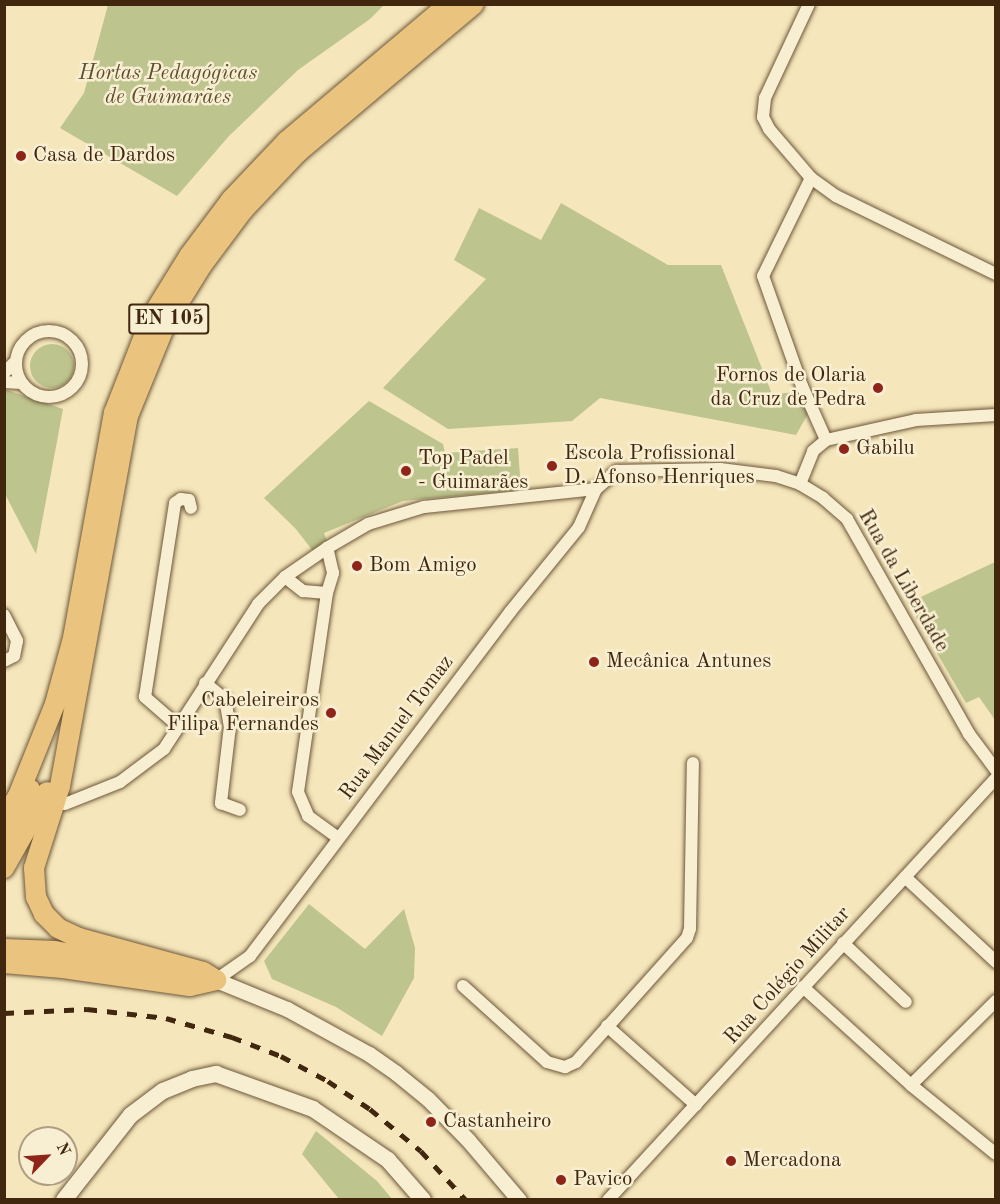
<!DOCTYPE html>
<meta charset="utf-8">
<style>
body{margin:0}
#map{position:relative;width:1000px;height:1204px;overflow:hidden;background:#f5e6bb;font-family:"Old Standard TT",serif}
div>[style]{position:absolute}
.green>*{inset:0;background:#bec48e}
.round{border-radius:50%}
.roads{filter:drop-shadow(0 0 2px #6d5739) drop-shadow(0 0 2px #6d5739)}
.minor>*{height:12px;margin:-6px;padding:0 6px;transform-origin:6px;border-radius:6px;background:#f8efd3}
.minor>.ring{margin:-6px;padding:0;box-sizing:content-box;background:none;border:12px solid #f8efd3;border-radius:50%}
.tertiary>*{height:15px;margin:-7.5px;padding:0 7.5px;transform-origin:7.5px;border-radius:7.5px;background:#f8efd3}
.secondary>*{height:16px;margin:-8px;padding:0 8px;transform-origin:8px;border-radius:8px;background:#f8efd3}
.primary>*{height:20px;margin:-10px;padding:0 10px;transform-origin:10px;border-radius:10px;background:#eac37e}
.trunk>*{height:20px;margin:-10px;padding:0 10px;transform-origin:10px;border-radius:10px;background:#eac37e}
.rail>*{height:4.5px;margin-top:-2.25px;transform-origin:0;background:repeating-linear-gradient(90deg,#40270e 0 10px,transparent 0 20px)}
.dots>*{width:16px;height:16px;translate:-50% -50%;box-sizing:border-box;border:3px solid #f8efd3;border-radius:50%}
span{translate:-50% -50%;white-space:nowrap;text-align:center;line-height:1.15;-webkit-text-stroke:5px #f8efd3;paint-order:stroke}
.shield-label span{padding:2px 4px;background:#f8efd3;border:2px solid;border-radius:4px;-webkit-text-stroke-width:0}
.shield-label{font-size:20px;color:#40270e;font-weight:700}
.park-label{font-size:21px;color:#604e2e;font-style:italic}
.poi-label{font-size:21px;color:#40270e}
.left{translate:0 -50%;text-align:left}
.right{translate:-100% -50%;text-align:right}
.street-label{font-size:21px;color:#40270e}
.frame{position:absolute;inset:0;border:6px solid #40270e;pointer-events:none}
.north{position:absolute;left:18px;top:1126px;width:60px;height:60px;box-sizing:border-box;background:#f8efd3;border:2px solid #ae9f84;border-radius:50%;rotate:65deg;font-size:16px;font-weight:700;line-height:24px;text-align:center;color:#40270e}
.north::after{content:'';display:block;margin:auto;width:21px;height:27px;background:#8f2418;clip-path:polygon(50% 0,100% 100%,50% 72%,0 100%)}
</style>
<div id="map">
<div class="green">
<div style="clip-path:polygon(108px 5px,108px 4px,384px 5px,370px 19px,298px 70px,229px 136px,177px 196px,60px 128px,84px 93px)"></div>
<div style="clip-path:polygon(561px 203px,668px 265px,721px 265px,772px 394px,798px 392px,809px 412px,796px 435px,600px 398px,572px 421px,448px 429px,383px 388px,486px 279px,454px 260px,479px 208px,541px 240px)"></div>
<div class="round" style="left:30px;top:344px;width:44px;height:44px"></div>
<div style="clip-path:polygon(4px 389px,63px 409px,36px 554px,5px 494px)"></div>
<div style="clip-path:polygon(369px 401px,443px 444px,445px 453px,518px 448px,521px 490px,403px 501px,324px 533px,327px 541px,313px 551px,295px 528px,264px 498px)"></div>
<div style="clip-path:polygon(995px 562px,995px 720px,979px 697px,966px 703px,908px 603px)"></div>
<div style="clip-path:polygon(309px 904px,365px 949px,404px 909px,415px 948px,414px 978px,382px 1036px,336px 1007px,272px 979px,264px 961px)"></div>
<div style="clip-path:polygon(316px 1131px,377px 1181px,392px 1199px,339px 1199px,302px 1154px)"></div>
</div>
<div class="roads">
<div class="minor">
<div style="left:809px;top:4px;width:104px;rotate:115.1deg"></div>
<div style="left:765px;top:98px;width:19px;rotate:96deg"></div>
<div style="left:763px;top:117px;width:13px;rotate:63deg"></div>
<div style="left:769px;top:129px;width:65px;rotate:49.4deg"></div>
<div style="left:811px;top:178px;width:31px;rotate:36deg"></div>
<div style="left:836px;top:196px;width:178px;rotate:26deg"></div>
<div style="left:811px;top:178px;width:109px;rotate:116.1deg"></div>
<div style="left:763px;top:276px;width:117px;rotate:70.5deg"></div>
<div style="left:802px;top:386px;width:59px;rotate:66deg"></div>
<div class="ring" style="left:16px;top:331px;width:54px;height:54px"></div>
<div style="left:4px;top:373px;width:17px;rotate:-45deg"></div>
<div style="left:4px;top:382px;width:18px;rotate:3deg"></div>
<div style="left:800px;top:484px;width:35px;rotate:-68deg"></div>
<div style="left:813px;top:451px;width:17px;rotate:-40deg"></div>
<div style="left:826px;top:440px;width:92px;rotate:-12.5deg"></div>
<div style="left:916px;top:420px;width:80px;rotate:-3.6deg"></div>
<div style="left:285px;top:577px;width:23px;rotate:38deg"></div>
<div style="left:303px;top:591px;width:24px;rotate:5deg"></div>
<div style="left:327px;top:593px;width:21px;rotate:-73deg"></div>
<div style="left:333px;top:573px;width:26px;rotate:-103deg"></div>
<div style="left:327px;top:593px;width:201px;rotate:98.3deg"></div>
<div style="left:298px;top:792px;width:26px;rotate:67deg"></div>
<div style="left:308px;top:816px;width:37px;rotate:36deg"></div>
<div style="left:4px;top:615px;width:29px;rotate:63deg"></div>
<div style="left:17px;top:641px;width:15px;rotate:101deg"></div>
<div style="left:14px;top:656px;width:11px;rotate:153deg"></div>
<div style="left:205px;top:683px;width:26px;rotate:39deg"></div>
<div style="left:225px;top:699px;width:27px;rotate:80deg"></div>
<div style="left:230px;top:726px;width:78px;rotate:96.7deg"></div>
<div style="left:221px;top:803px;width:20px;rotate:20deg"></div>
<div style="left:177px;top:725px;width:43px;rotate:-138.8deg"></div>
<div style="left:145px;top:697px;width:196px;rotate:-81.2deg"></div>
<div style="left:175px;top:503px;width:7px;rotate:-34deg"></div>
<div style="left:181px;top:499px;width:8px;rotate:7deg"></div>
<div style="left:189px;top:500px;width:8px;rotate:76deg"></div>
<div style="left:65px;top:804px;width:59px;rotate:-21.8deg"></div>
<div style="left:120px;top:782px;width:55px;rotate:-36.9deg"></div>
<div style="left:164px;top:749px;width:173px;rotate:-57deg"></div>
<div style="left:258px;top:604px;width:38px;rotate:-45deg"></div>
<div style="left:285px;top:577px;width:51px;rotate:-34.6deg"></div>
<div style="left:327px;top:548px;width:48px;rotate:-30.3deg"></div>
<div style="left:368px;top:524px;width:59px;rotate:-16.9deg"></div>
<div style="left:424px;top:507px;width:173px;rotate:-6deg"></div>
<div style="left:905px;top:877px;width:125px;rotate:43deg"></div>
<div style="left:843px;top:943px;width:86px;rotate:43.1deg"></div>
<div style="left:216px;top:980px;width:42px;rotate:-35.2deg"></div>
<div style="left:250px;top:956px;width:431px;rotate:-52.9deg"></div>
<div style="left:510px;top:612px;width:109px;rotate:-50.9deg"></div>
<div style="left:579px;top:527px;width:42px;rotate:-65.9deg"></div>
<div style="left:596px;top:489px;width:28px;rotate:-41deg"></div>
<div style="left:617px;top:471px;width:103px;rotate:-1.1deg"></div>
<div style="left:720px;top:469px;width:56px;rotate:7.1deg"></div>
<div style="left:776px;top:476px;width:25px;rotate:18deg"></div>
<div style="left:800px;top:484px;width:27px;rotate:31deg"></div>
<div style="left:823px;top:498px;width:32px;rotate:41deg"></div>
<div style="left:847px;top:519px;width:247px;rotate:60.4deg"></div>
<div style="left:969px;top:734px;width:45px;rotate:53.1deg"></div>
<div style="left:463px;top:986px;width:113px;rotate:42.1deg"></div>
<div style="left:547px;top:1062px;width:19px;rotate:16deg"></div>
<div style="left:565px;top:1067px;width:12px;rotate:-24deg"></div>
<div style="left:576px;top:1062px;width:166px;rotate:-48.2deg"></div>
<div style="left:687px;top:938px;width:9px;rotate:-72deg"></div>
<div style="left:690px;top:929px;width:166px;rotate:-89deg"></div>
<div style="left:803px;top:987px;width:146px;rotate:42.2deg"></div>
<div style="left:911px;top:1085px;width:109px;rotate:39.1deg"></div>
<div style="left:607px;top:1026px;width:119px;rotate:41.6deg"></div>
<div style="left:911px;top:1085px;width:120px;rotate:-44.7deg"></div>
<div style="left:608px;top:1200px;width:573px;rotate:-47.4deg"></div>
</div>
<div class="tertiary">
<div style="left:216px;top:980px;width:77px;rotate:22.2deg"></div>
<div style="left:287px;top:1009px;width:94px;rotate:28.8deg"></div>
<div style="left:369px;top:1054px;width:33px;rotate:35deg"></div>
<div style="left:396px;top:1073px;width:41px;rotate:39.1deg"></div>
<div style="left:428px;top:1099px;width:57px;rotate:45.7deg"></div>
<div style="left:468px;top:1140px;width:79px;rotate:49.6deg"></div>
</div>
<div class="secondary">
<div style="left:64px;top:1200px;width:108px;rotate:-51.8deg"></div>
<div style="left:131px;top:1115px;width:40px;rotate:-37deg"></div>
<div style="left:163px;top:1091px;width:31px;rotate:-22deg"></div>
<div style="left:192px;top:1079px;width:25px;rotate:-12deg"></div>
<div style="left:216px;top:1074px;width:103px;rotate:19.8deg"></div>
<div style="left:313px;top:1109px;width:91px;rotate:34.2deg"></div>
<div style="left:388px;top:1160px;width:53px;rotate:48.8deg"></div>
</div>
<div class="primary">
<div style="left:4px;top:840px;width:57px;rotate:-63deg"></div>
<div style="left:4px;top:949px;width:51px;rotate:2.2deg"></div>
<div style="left:55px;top:951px;width:124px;rotate:10.2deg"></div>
<div style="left:4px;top:963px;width:59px;rotate:4.8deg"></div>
<div style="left:63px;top:968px;width:128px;rotate:8.1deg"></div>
<div style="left:190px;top:986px;width:27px;rotate:-13deg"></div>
</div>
<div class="trunk">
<div style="left:4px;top:819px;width:27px;rotate:-59deg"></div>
<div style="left:18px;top:796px;width:99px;rotate:-68.1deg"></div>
<div style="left:55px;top:704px;width:68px;rotate:-74.7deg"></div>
<div style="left:73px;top:638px;width:229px;rotate:-79.7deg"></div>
<div style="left:114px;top:413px;width:104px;rotate:-68.6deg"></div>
<div style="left:152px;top:316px;width:70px;rotate:-58.3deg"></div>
<div style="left:189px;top:256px;width:70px;rotate:-53.1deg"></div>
<div style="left:231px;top:200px;width:81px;rotate:-46.5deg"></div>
<div style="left:287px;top:141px;width:212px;rotate:-40.2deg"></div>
<div style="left:4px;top:868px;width:87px;rotate:-60.5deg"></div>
<div style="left:216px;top:980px;width:15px;rotate:-148deg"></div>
<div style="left:203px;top:972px;width:129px;rotate:-164.7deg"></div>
<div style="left:79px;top:938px;width:23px;rotate:-155deg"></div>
<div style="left:58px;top:928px;width:20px;rotate:-135deg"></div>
<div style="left:44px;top:914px;width:19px;rotate:-115deg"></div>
<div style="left:36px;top:897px;width:29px;rotate:-94deg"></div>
<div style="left:34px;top:868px;width:86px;rotate:-72.4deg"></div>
<div style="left:60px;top:786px;width:376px;rotate:-79.6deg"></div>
<div style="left:128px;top:416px;width:100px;rotate:-67.8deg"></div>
<div style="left:166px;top:323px;width:68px;rotate:-58.2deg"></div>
<div style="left:202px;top:265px;width:69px;rotate:-53.3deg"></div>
<div style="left:243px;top:210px;width:79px;rotate:-46.5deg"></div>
<div style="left:297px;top:153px;width:231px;rotate:-40.1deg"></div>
</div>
</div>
<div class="rail">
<div style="left:4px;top:1013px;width:83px;rotate:-2.8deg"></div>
<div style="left:87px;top:1009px;width:80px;rotate:6.5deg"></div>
<div style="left:166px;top:1018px;width:69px;rotate:16.1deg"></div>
<div style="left:232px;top:1037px;width:53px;rotate:21.2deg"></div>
<div style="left:281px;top:1056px;width:53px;rotate:28deg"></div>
<div style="left:328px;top:1081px;width:50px;rotate:33.7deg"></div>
<div style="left:370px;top:1109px;width:66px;rotate:39.5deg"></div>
<div style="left:421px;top:1151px;width:67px;rotate:47.4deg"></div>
</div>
<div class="dots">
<div style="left:21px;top:156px;background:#8f2418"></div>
<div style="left:878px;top:388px;background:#8f2418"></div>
<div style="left:844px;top:449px;background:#8f2418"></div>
<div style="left:552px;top:466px;background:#8f2418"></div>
<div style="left:406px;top:471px;background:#8f2418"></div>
<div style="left:357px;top:566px;background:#8f2418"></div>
<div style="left:594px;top:662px;background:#8f2418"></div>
<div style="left:331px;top:713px;background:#8f2418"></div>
<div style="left:431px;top:1122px;background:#8f2418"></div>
<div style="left:731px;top:1161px;background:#8f2418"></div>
<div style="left:561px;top:1180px;background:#8f2418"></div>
</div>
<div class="shield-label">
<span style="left:169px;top:319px">EN 105</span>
</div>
<div class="park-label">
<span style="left:168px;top:86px">Hortas Pedagógicas<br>de Guimarães</span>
</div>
<div class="poi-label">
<span class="left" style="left:33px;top:156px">Casa de Dardos</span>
<span class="right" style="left:866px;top:388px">Fornos de Olaria<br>da Cruz de Pedra</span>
<span class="left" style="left:856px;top:449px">Gabilu</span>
<span class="left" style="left:564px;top:466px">Escola Profissional<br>D. Afonso Henriques</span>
<span class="left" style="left:418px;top:471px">Top Padel<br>- Guimarães</span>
<span class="left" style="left:369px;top:566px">Bom Amigo</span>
<span class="left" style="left:606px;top:662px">Mecânica Antunes</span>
<span class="right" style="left:319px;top:713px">Cabeleireiros<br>Filipa Fernandes</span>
<span class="left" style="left:443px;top:1122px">Castanheiro</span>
<span class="left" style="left:743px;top:1161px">Mercadona</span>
<span class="left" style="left:573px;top:1180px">Pavico</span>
</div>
<div class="street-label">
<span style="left:903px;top:581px;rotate:60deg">Rua da Liberdade</span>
<span style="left:397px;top:728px;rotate:-53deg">Rua Manuel Tomaz</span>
<span style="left:788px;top:976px;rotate:-48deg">Rua Colégio Militar</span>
</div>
<div class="frame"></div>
<div class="north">N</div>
</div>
